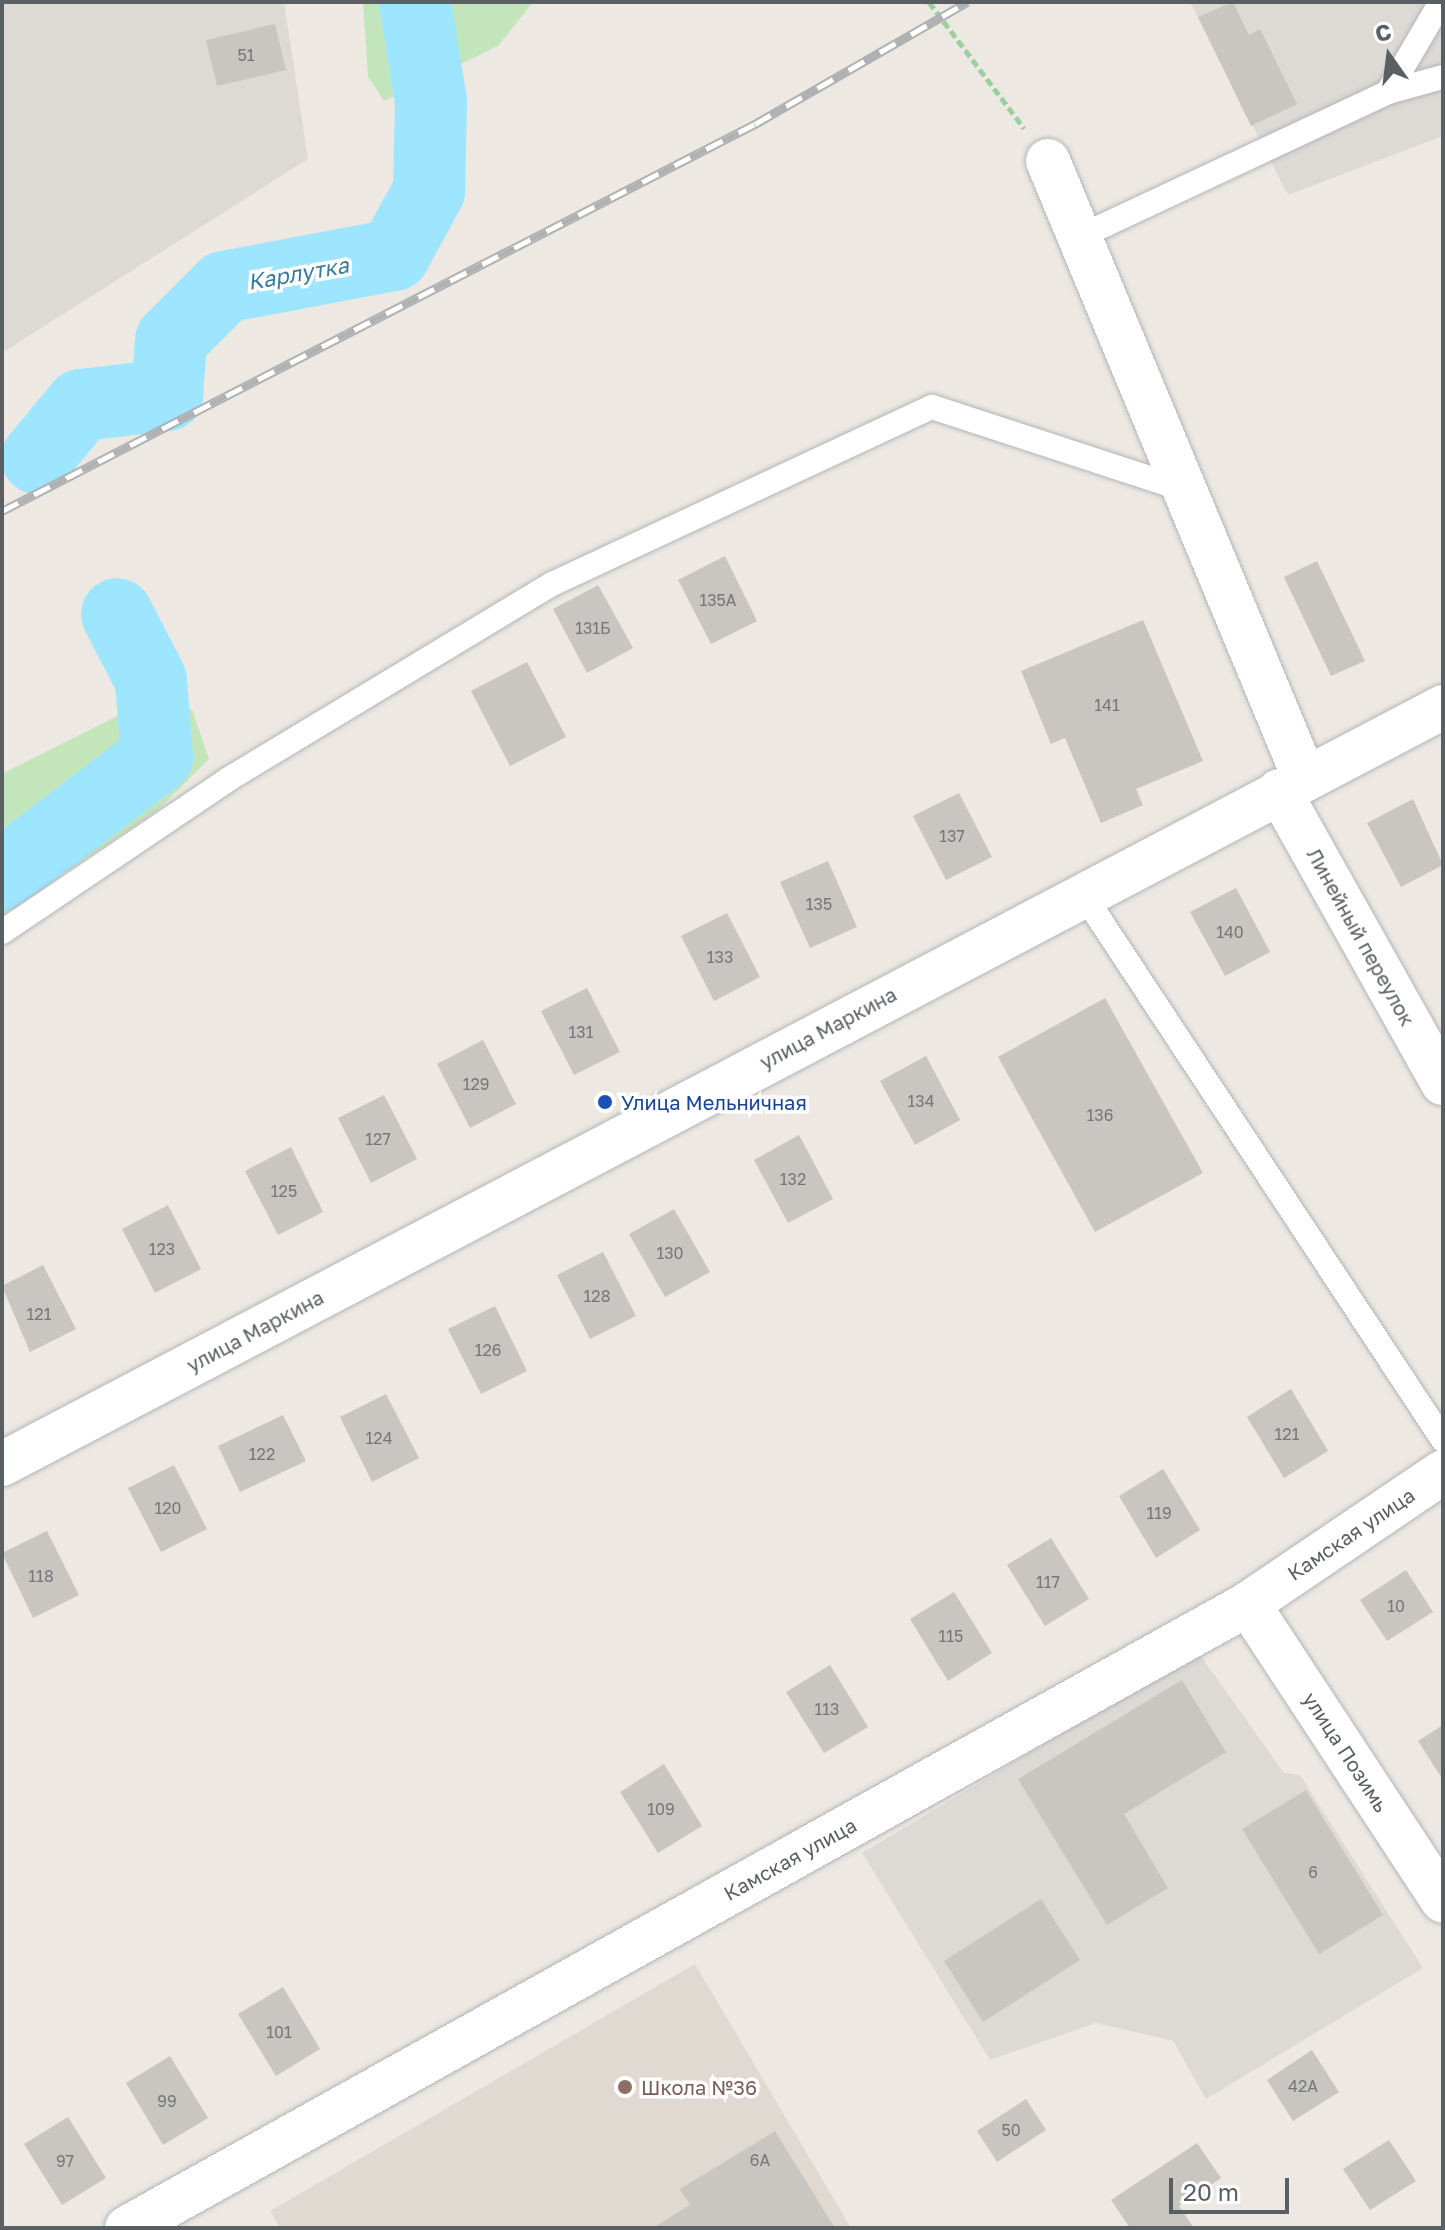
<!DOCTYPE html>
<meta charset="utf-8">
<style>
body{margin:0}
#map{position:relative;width:1445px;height:2230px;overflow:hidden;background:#ede8e1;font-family:"Golos Text",sans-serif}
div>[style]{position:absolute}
.industrial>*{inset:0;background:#dddad5}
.education>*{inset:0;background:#dfd9d2}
.green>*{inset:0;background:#c3e5bc}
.river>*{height:72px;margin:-36px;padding:0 36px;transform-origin:36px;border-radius:36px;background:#9ee6ff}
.building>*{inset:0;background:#c9c5c0}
.path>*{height:5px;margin-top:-2.5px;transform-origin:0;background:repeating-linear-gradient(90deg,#9bd0a0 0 8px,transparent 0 12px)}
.roads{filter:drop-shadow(0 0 2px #b2b5b9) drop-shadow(0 0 2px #b2b5b9)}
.lane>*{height:24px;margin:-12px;padding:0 12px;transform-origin:12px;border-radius:12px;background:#fff}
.street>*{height:44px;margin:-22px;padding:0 22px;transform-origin:22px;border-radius:22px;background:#fff}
.rail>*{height:9px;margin-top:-4.5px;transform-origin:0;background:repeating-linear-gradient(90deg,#fff 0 18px,#b0b1b2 0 36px);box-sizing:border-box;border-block:2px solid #b0b1b2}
.dots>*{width:22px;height:22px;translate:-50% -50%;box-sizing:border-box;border:4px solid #fff;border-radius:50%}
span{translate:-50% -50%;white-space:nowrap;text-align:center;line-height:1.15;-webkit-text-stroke:7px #fff;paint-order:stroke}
.number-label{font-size:16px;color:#75787a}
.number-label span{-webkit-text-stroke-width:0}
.street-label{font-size:20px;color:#595f62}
.transit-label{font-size:20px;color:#164399}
.left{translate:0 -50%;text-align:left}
.education-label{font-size:20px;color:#785e54}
.water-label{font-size:22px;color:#377c9f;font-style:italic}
.frame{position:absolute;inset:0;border:4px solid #595f62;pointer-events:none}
.north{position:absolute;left:1349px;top:16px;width:80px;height:80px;-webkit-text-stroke:6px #fff;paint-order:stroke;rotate:346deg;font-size:22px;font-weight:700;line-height:32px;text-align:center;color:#595f62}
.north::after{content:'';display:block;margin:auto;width:28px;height:36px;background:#595f62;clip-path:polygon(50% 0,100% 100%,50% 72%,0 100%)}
.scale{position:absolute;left:1169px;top:2178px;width:120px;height:36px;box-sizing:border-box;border:4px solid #595f62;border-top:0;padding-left:10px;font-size:24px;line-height:28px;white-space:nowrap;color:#595f62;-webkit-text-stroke:6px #fff;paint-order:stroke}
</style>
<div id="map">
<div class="industrial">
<div style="clip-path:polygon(2px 2px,284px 2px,308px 159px,2px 353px)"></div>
<div style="clip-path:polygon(1190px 2px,1443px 2px,1443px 136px,1288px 195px)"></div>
<div style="clip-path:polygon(1198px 1652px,1284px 1773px,1300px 1775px,1423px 1968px,1206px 2099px,1173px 2041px,1096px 2023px,990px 2060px,862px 1853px)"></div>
</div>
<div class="education">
<div style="clip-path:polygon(695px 1964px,851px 2228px,280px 2228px,270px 2211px)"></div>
</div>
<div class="green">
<div style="clip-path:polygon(363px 2px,533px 2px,498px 46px,384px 101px,368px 76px)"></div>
<div style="clip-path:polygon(145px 702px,192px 710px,209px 759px,158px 810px,2px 915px,2px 774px)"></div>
</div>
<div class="river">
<div style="left:37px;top:458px;width:69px;rotate:-50.3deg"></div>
<div style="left:81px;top:405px;width:87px;rotate:-6.6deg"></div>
<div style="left:167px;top:395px;width:55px;rotate:-85.8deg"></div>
<div style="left:171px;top:340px;width:75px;rotate:-45deg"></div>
<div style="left:224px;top:287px;width:173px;rotate:-10.7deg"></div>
<div style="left:394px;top:255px;width:73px;rotate:-61.3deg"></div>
<div style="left:429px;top:191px;width:89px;rotate:-88.7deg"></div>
<div style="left:431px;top:102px;width:101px;rotate:-99.1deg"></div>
<div style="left:2px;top:875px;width:195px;rotate:-37.3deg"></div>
<div style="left:157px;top:757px;width:77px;rotate:-94.5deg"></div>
<div style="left:151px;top:680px;width:74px;rotate:-117.3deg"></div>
</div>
<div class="building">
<div style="clip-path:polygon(1233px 2px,1249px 35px,1260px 29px,1297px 104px,1251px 126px,1198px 17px)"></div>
<div style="clip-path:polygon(275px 24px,286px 70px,217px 86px,206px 40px)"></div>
<div style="clip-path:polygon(725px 556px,757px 621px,711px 644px,678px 580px)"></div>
<div style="clip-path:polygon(1317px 561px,1365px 661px,1331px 676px,1284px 577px)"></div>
<div style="clip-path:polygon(598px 585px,633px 648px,587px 673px,553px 609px)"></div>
<div style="clip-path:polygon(1143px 620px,1203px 761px,1136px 789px,1143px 805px,1101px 823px,1065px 738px,1051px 744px,1021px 671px)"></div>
<div style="clip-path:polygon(527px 662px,566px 737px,510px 766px,471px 691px)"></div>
<div style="clip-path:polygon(959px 793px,992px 857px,946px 880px,913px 816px)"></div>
<div style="clip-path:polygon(1413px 799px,1443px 865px,1401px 887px,1367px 823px)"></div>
<div style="clip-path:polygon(828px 861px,857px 927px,810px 948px,780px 882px)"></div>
<div style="clip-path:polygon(1236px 888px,1270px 952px,1225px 976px,1190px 912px)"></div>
<div style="clip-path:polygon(727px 913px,760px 977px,714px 1001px,681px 936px)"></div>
<div style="clip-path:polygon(587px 988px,620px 1052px,574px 1075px,541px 1011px)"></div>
<div style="clip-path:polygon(1105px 998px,1203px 1173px,1095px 1232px,998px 1057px)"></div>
<div style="clip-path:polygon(483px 1040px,516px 1104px,470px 1128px,437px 1064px)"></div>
<div style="clip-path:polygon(926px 1056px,960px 1120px,915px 1145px,880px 1081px)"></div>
<div style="clip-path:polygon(384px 1095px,417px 1159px,371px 1183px,338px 1118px)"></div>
<div style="clip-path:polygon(799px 1135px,833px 1199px,788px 1223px,754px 1160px)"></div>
<div style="clip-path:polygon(291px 1147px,323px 1212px,278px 1235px,245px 1171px)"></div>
<div style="clip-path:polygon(168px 1205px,201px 1269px,155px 1293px,122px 1229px)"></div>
<div style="clip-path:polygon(674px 1209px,710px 1272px,665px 1297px,629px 1234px)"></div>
<div style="clip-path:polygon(603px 1252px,636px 1316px,590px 1339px,557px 1275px)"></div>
<div style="clip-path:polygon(43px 1265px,76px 1329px,30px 1352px,2px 1286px)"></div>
<div style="clip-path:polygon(495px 1306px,527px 1371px,481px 1394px,448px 1329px)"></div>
<div style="clip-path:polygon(1291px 1389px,1328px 1451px,1284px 1478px,1247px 1417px)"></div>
<div style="clip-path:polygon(386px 1394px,419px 1458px,372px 1482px,340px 1417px)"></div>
<div style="clip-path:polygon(283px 1415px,306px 1461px,240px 1492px,218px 1446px)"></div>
<div style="clip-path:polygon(174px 1465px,207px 1529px,161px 1552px,128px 1488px)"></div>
<div style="clip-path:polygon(1163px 1469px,1200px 1530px,1156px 1558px,1119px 1496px)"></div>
<div style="clip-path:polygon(47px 1531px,79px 1595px,33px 1618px,2px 1553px)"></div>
<div style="clip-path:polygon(1051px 1538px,1089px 1599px,1045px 1626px,1007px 1565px)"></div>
<div style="clip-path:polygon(1406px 1570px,1433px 1612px,1387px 1641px,1360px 1600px)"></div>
<div style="clip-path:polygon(954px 1592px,992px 1653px,948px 1681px,910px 1619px)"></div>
<div style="clip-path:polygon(830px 1665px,868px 1727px,824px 1753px,786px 1692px)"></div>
<div style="clip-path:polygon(1182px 1680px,1226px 1752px,1124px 1814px,1168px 1888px,1107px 1925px,1018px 1779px)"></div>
<div style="clip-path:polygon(1443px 1725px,1443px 1780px,1418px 1741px)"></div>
<div style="clip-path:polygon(664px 1764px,702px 1826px,658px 1853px,620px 1792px)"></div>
<div style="clip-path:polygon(1306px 1790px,1383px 1915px,1319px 1954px,1242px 1829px)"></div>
<div style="clip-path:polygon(1041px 1899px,1080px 1960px,983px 2022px,944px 1961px)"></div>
<div style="clip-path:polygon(283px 1987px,320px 2049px,276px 2076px,238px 2014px)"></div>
<div style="clip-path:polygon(1312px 2050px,1339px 2092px,1293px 2121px,1267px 2080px)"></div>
<div style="clip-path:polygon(170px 2056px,208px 2118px,163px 2145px,126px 2083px)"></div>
<div style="clip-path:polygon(1026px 2099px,1046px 2130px,997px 2162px,977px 2131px)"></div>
<div style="clip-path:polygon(68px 2117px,106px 2178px,62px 2205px,24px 2144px)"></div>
<div style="clip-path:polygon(775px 2131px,835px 2228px,653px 2228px,690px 2205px,680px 2189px)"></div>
<div style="clip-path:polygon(1389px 2140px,1416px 2181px,1370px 2210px,1343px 2169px)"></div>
<div style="clip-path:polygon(1197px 2143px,1221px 2178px,1179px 2206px,1194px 2228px,1130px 2228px,1111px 2200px)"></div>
</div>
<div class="path">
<div style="left:929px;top:2px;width:158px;rotate:53deg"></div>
</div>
<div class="roads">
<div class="lane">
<div style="left:1388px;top:92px;width:104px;rotate:-59.5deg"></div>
<div style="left:1079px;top:237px;width:341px;rotate:-25.1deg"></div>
<div style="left:1388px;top:92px;width:57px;rotate:-15.3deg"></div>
<div style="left:1083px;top:894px;width:654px;rotate:56.6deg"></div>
<div style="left:2px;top:932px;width:272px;rotate:-34deg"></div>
<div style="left:227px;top:780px;width:380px;rotate:-31.1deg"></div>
<div style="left:552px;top:584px;width:419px;rotate:-25deg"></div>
<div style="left:932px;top:407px;width:264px;rotate:18.1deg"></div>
</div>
<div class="street">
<div style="left:1048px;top:161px;width:667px;rotate:67.43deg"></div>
<div style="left:1279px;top:791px;width:335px;rotate:60.7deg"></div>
<div style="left:2px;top:1464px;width:1628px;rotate:-27.71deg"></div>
<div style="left:1248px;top:1604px;width:355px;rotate:56.7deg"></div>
<div style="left:127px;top:2228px;width:1283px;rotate:-29.1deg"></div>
<div style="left:1248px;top:1604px;width:235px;rotate:-34.1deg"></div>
</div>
</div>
<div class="rail">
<div style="left:2px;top:511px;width:847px;rotate:-27.2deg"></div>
<div style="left:755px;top:124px;width:245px;rotate:-29.9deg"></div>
</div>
<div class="dots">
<div style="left:605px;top:1102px;background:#1a4fb4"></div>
<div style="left:625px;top:2087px;background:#8d6e63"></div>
</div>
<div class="number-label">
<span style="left:246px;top:55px">51</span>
<span style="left:718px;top:600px">135А</span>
<span style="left:593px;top:628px">131Б</span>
<span style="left:1107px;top:705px">141</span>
<span style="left:952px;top:836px">137</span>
<span style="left:819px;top:904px">135</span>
<span style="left:1230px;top:932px">140</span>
<span style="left:720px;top:957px">133</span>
<span style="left:581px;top:1032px">131</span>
<span style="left:476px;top:1084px">129</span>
<span style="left:921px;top:1101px">134</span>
<span style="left:1100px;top:1115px">136</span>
<span style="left:378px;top:1139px">127</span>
<span style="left:793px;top:1179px">132</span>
<span style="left:284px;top:1191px">125</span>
<span style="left:162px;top:1249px">123</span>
<span style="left:670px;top:1253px">130</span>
<span style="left:597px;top:1296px">128</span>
<span style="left:39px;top:1314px">121</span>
<span style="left:488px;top:1350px">126</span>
<span style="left:1287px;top:1434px">121</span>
<span style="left:379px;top:1438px">124</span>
<span style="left:262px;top:1454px">122</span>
<span style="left:168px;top:1508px">120</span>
<span style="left:1159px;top:1513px">119</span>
<span style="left:41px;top:1576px">118</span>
<span style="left:1048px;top:1582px">117</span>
<span style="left:1396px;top:1606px">10</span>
<span style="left:951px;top:1636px">115</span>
<span style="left:827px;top:1709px">113</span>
<span style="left:661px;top:1809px">109</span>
<span style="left:1313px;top:1872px">6</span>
<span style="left:279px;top:2032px">101</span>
<span style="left:1303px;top:2086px">42А</span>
<span style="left:167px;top:2101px">99</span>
<span style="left:1011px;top:2130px">50</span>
<span style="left:760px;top:2160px">6А</span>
<span style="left:65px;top:2161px">97</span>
</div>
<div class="street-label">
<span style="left:1361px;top:937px;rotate:61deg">Линейный переулок</span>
<span style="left:828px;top:1028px;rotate:-28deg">улица Маркина</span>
<span style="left:255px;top:1331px;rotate:-28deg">улица Маркина</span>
<span style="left:1351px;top:1534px;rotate:-34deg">Камская улица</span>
<span style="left:1346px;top:1752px;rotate:57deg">улица Позимь</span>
<span style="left:790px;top:1859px;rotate:-29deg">Камская улица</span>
</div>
<div class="transit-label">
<span class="left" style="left:621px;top:1102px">Улица Мельничная</span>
</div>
<div class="education-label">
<span class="left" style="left:641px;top:2087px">Школа №36</span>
</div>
<div class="water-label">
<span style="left:298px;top:273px;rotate:-10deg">Карлутка</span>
</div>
<div class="frame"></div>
<div class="north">С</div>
<div class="scale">20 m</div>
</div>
